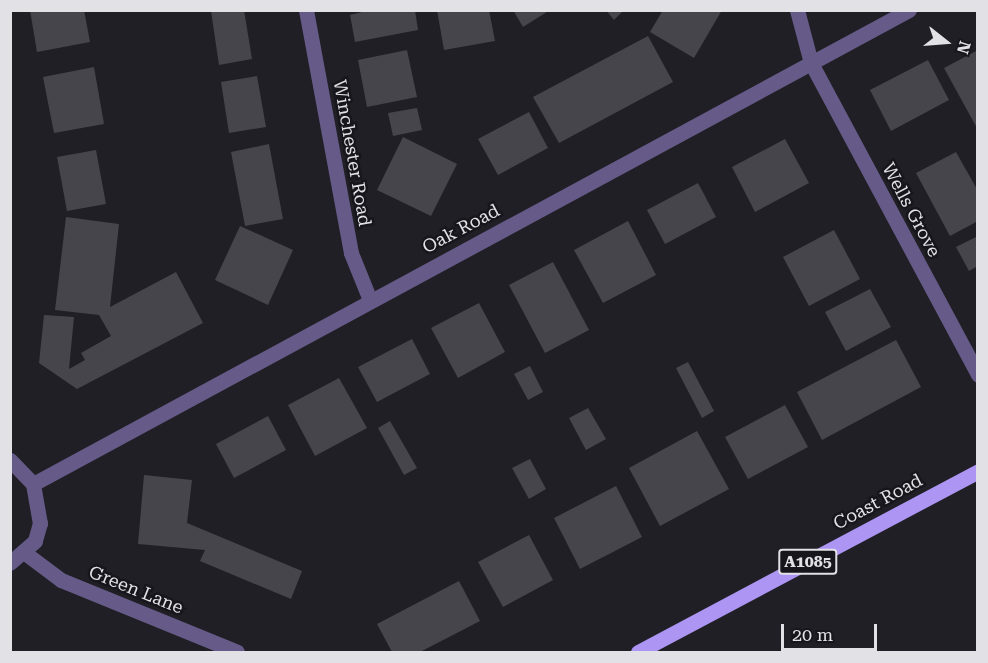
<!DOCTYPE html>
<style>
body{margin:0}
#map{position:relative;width:988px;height:663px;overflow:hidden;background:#201f25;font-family:"Roboto Serif",serif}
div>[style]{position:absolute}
.building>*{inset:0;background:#46454c}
.minor>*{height:15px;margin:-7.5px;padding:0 7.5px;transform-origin:7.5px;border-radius:7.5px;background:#665b88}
.primary>*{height:15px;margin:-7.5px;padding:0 7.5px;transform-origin:7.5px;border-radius:7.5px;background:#ac95f3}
span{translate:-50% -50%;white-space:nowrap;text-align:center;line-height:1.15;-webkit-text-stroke:5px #17161c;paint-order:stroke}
.shield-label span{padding:2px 4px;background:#17161c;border:2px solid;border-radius:4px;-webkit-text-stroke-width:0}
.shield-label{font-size:16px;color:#e2e1e5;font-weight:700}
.street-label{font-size:18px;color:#e2e1e5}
.frame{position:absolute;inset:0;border:12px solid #e2e1e5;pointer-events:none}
.north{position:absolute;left:916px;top:12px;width:60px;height:60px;-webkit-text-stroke:4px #17161c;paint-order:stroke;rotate:107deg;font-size:16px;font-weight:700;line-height:24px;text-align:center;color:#e2e1e5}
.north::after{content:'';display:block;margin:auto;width:21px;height:27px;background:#e2e1e5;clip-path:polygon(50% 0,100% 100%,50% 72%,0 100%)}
.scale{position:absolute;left:781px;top:624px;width:96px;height:27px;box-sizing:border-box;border:3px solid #e2e1e5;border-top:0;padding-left:8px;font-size:18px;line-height:21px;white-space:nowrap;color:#e2e1e5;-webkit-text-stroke:4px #17161c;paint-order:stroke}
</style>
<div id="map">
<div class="building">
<div style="clip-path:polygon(30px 10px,84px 10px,90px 42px,37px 52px)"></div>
<div style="clip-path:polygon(244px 10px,252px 59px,219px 65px,211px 11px)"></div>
<div style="clip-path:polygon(370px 10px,415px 10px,418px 30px,355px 42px,350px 15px)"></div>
<div style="clip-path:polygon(437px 10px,489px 10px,495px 41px,444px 50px)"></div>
<div style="clip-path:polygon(513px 10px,550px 10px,523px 27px)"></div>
<div style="clip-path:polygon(606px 10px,624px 10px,614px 20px)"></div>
<div style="clip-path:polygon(663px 10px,722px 10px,694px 58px,650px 32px)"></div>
<div style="clip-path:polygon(648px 36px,673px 82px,559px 143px,533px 97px)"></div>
<div style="clip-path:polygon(407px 50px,417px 97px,367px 107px,358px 60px)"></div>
<div style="clip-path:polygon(978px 50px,978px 130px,944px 68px)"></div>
<div style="clip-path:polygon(928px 60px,949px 100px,891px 131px,870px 90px)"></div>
<div style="clip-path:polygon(94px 67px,104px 124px,54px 133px,43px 77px)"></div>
<div style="clip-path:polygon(257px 76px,266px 127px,229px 133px,221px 82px)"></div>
<div style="clip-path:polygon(417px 108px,422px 130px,393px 136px,388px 113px)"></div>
<div style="clip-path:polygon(529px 112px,548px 148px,498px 175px,478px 139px)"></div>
<div style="clip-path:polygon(403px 137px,457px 164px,431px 216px,377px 190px)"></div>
<div style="clip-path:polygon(785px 139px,809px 183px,755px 212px,732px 167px)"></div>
<div style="clip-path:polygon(269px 144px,283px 219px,245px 226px,231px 152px)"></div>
<div style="clip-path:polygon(96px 150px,106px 204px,67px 211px,57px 157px)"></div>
<div style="clip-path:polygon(956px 152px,978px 191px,978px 221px,950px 236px,916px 173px)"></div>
<div style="clip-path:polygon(698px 183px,716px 217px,665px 244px,647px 210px)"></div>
<div style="clip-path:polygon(66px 217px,119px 224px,110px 307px,176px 272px,203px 323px,77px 389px,39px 363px,44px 315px,74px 317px,69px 369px,85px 360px,81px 353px,111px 336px,99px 315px,55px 310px)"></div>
<div style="clip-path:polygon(628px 221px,656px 275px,603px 303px,574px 250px)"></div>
<div style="clip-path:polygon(240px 226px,293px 250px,268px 305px,215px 280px)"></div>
<div style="clip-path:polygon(834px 230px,860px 279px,809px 306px,783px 257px)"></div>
<div style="clip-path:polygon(978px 236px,978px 266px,969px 271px,956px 247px)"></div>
<div style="clip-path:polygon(553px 262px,589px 330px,545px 353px,509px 285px)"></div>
<div style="clip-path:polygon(870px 289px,891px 327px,846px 351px,825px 312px)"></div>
<div style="clip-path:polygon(479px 303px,505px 352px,458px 378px,431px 328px)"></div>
<div style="clip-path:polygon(412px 339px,430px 374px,377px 402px,358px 367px)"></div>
<div style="clip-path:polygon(896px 340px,921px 387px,822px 440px,797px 392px)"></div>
<div style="clip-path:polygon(688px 362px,714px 411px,702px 418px,676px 368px)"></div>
<div style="clip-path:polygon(530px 366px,543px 392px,528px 400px,514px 374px)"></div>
<div style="clip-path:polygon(339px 378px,367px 428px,315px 456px,288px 405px)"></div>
<div style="clip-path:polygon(785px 405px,808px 447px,748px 479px,725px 437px)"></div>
<div style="clip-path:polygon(588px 408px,606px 439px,586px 450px,569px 418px)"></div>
<div style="clip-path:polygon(268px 416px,286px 450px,234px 478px,216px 444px)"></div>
<div style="clip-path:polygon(390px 421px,417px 468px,404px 475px,378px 428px)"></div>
<div style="clip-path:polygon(697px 431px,729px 489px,660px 526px,629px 468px)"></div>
<div style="clip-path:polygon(530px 459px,546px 489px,529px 499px,512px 468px)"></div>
<div style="clip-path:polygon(144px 475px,192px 480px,187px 523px,302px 571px,291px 599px,200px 561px,205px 550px,138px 544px)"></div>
<div style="clip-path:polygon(616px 486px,642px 537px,580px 569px,554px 518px)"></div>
<div style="clip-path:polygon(529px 535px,553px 580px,503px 607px,478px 562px)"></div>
<div style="clip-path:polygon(459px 581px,480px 621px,420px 652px,392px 652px,377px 624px)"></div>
</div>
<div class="minor">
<div style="left:306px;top:10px;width:247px;rotate:79.5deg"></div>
<div style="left:351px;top:253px;width:51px;rotate:68deg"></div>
<div style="left:797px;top:10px;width:55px;rotate:75.2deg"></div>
<div style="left:811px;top:63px;width:354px;rotate:61.8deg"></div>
<div style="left:10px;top:460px;width:33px;rotate:46deg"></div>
<div style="left:33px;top:484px;width:40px;rotate:80deg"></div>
<div style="left:40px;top:523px;width:19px;rotate:106deg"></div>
<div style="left:35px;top:541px;width:33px;rotate:139deg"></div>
<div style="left:33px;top:484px;width:996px;rotate:-28.42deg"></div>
<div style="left:25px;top:553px;width:45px;rotate:36.9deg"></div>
<div style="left:61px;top:580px;width:190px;rotate:22.2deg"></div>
</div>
<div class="primary">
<div style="left:638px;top:652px;width:385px;rotate:-28deg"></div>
</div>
<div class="shield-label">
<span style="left:808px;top:562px">A1085</span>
</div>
<div class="street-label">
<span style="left:352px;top:153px;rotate:80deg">Winchester Road</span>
<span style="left:911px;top:210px;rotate:62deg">Wells Grove</span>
<span style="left:461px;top:229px;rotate:-28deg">Oak Road</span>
<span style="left:878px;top:502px;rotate:-28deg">Coast Road</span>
<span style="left:136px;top:590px;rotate:22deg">Green Lane</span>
</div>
<div class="frame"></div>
<div class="north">N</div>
<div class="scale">20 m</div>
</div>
